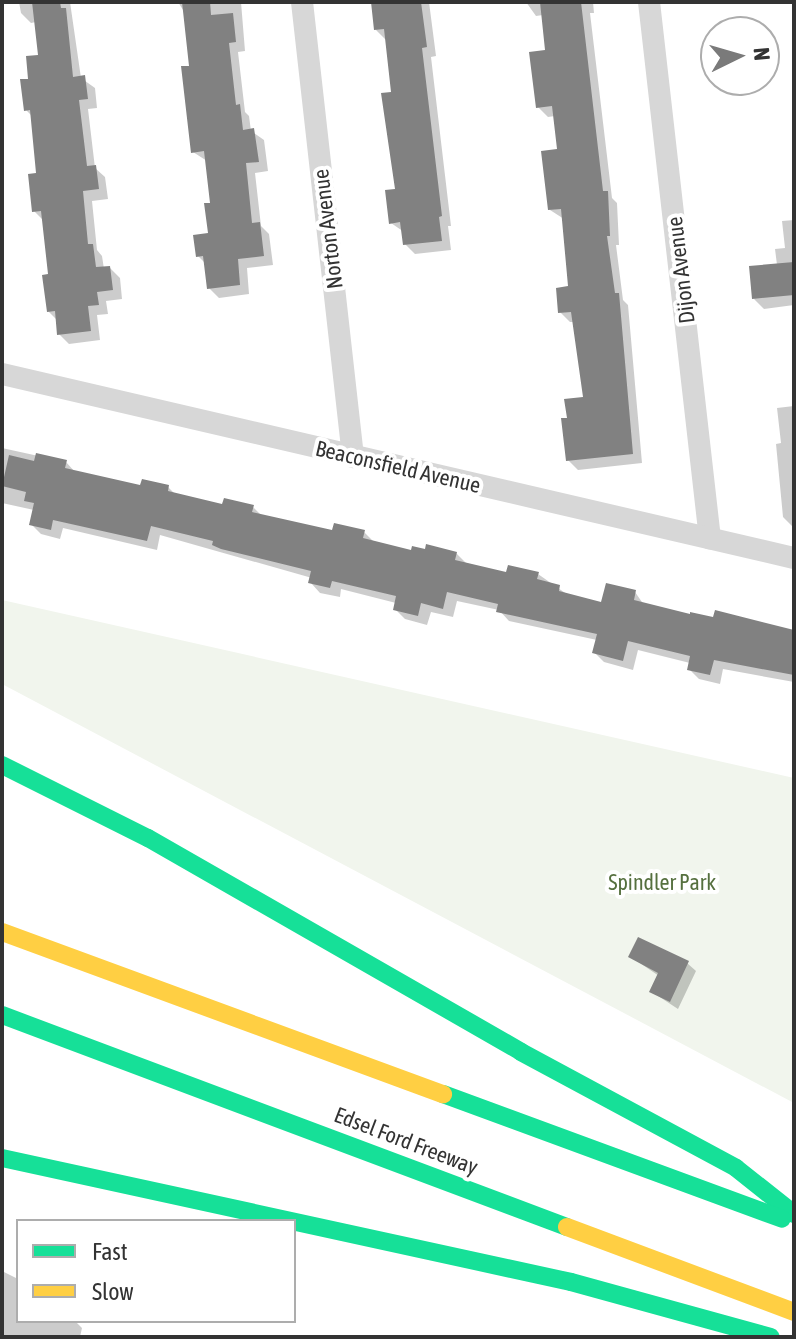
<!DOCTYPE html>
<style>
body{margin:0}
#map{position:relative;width:796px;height:1339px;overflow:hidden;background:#fff;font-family:"Asap Condensed",sans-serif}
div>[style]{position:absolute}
.green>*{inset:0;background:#f1f5ed}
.shadow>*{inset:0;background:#0003}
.building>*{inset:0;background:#818181}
.street>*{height:22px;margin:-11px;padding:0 11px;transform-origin:11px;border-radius:11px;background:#d7d7d7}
.fast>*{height:18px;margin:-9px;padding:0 9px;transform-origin:9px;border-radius:9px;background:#16e098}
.slow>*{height:18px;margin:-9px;padding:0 9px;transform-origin:9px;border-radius:9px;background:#ffcf43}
span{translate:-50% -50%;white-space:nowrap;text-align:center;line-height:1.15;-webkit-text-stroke:8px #fff;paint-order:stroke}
.street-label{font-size:22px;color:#333}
.park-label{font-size:22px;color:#56703f}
.frame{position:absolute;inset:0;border:4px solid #333;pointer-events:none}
.legend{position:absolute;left:16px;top:1219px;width:280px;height:104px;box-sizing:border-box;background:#fff;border:2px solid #adadad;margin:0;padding:10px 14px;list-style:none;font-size:24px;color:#333}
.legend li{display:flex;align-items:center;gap:16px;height:40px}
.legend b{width:40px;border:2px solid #adadad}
.north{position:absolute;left:700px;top:16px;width:80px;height:80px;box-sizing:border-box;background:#fff;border:2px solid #adadad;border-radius:50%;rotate:85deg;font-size:22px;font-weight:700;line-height:32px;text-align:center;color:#333}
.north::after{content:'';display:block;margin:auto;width:28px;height:36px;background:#7a7a7a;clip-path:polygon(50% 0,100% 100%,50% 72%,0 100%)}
</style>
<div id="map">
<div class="green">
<div style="clip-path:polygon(2px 600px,794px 778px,794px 1103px,2px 684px)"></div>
</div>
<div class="shadow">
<div style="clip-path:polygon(19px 2px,70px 2px,81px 78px,95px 88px,97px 108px,88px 109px,95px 168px,105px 177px,108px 199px,92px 201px,97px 250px,102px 256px,104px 269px,110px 268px,120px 278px,122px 299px,106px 301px,108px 314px,97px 315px,100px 340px,69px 344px,59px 334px,58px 321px,48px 311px,50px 276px,44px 221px,34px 211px,38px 175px,32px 116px,26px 110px,30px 81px,40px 57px,36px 22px,31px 23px,21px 13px)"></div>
<div style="clip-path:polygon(178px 2px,241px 2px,245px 51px,238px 52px,245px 112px,249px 116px,251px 131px,264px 140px,268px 171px,255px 173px,261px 226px,269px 234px,273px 265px,247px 268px,249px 294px,219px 298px,209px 288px,206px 264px,198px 256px,210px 234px,212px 204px,207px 161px,193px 152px,191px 68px,185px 13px)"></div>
<div style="clip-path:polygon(373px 2px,429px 2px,436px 56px,431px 57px,451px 226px,448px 226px,451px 250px,415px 254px,405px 244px,404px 232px,391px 223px,397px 190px,393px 93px,386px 40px,376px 30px)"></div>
<div style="clip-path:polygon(526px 2px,593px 2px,594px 13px,590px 13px,612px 198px,617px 203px,619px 245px,616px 245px,623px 300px,628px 305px,642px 463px,578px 470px,568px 460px,569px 420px,585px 399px,575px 322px,570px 322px,560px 312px,570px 288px,564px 219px,550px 210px,559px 151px,555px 116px,548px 117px,538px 107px,547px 52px,543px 15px,536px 16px)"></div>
<div style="clip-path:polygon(794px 220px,794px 305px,764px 309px,754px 299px,777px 265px,775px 249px,785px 248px,782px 221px)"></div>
<div style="clip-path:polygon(794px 406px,794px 527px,793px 527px,783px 517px,776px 444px,781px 443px,777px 408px)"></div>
<div style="clip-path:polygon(2px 448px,66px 462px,75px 472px,142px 488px,168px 487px,177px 496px,224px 506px,253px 507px,263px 517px,334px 533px,364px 532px,374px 542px,412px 553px,456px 553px,466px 563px,508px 575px,538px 574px,568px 595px,603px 604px,635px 592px,644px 605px,691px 617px,794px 633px,794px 682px,723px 669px,720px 684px,699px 679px,689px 669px,690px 663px,638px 650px,633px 670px,604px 662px,594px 652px,597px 640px,509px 621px,499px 610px,457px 601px,453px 617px,431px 612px,427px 625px,405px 619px,395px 609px,396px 603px,341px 589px,340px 597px,320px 593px,311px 583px,312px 578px,160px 535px,157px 550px,63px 528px,60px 539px,41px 534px,31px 524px,34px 510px,2px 503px)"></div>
<div style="clip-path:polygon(631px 957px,687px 963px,696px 971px,678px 1009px,652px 992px,659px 976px)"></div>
<div style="clip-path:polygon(2px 1271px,18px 1279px,18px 1321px,75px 1321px,82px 1328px,80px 1337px,2px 1337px)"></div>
</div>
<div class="building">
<div style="clip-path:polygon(32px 2px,60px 2px,61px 8px,66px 8px,73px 77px,85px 75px,88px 99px,79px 100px,87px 166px,96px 165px,99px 189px,83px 191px,88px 244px,93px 244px,96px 267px,110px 266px,113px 290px,97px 292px,99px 305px,88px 306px,91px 331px,57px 335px,55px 311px,47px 312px,42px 275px,48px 274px,41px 211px,32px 212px,28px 174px,36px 173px,30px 110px,24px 111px,20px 79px,28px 79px,26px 56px,38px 55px)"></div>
<div style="clip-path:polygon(182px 2px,210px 2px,211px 15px,233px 13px,236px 42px,229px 43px,236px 105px,240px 104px,243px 130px,254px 128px,259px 162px,246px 163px,252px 223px,260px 222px,264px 256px,238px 259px,240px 285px,207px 289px,203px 256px,196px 257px,193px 235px,208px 233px,204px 203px,210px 203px,204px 151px,191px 153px,181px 66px,189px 66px)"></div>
<div style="clip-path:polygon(371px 2px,421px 2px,427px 47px,422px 48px,442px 216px,439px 217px,442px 241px,403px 245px,400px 222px,389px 224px,385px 190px,395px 189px,381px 93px,391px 92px,384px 29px,374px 30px)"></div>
<div style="clip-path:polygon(540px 2px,581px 2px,603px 191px,608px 191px,610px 236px,607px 236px,615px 293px,619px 293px,633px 454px,566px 461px,561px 418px,567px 418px,564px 399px,583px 397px,571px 312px,558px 313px,556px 288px,568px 286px,561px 209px,548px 210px,541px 151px,557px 149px,552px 106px,536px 108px,529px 52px,545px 50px)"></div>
<div style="clip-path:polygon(794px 262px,794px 295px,752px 299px,749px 266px)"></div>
<div style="clip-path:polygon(36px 453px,67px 460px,65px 468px,140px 485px,142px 479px,169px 485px,168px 491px,222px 504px,224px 498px,254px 505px,252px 512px,332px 530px,334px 523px,365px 530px,363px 538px,411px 550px,412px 546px,425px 549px,426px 544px,457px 552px,455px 560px,506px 572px,508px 565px,539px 572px,537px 579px,560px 585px,559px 591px,601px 602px,606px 583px,636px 590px,634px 600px,690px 614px,690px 612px,713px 617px,715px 610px,794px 630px,794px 675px,714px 660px,710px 675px,687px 670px,690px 656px,628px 641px,623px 661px,592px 653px,597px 634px,496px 612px,498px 604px,447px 592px,443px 609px,421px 603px,418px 616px,393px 610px,396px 596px,332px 581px,330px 588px,308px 583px,311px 571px,221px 549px,212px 545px,213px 541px,151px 526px,147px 541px,53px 520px,51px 530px,29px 525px,34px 503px,24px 501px,26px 492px,2px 486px,9px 455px,34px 461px)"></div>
<div style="clip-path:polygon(638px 937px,689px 961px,670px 1002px,649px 992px,658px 973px,628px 957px)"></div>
</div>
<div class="street">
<div style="left:302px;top:2px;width:458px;rotate:83.6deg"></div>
<div style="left:649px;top:2px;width:540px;rotate:83.52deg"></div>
<div style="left:2px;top:374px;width:813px;rotate:13.08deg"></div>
</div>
<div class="fast">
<div style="left:2px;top:765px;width:163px;rotate:26.6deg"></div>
<div style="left:148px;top:838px;width:430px;rotate:29.8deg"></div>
<div style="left:521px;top:1052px;width:244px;rotate:28.3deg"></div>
<div style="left:736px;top:1168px;width:74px;rotate:38.4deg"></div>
<div style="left:2px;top:1015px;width:603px;rotate:20.57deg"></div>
<div style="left:443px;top:1094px;width:361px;rotate:20.2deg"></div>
<div style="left:2px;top:1158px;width:582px;rotate:12.29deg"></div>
<div style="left:571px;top:1282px;width:207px;rotate:15.4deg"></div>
</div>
<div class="slow">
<div style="left:2px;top:932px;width:470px;rotate:20.2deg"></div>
<div style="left:567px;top:1227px;width:242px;rotate:20.5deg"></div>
</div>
<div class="street-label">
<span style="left:328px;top:229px;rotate:-97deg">Norton Avenue</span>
<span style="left:681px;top:270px;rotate:-97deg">Dijon Avenue</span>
<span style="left:398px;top:467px;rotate:13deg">Beaconsfield Avenue</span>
<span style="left:406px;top:1141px;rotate:21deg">Edsel Ford Freeway</span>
</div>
<div class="park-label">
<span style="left:662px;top:883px">Spindler Park</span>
</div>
<div class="frame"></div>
<ul class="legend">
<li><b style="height:10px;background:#16e098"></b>Fast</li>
<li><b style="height:10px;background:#ffcf43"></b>Slow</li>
</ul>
<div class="north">N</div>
</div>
